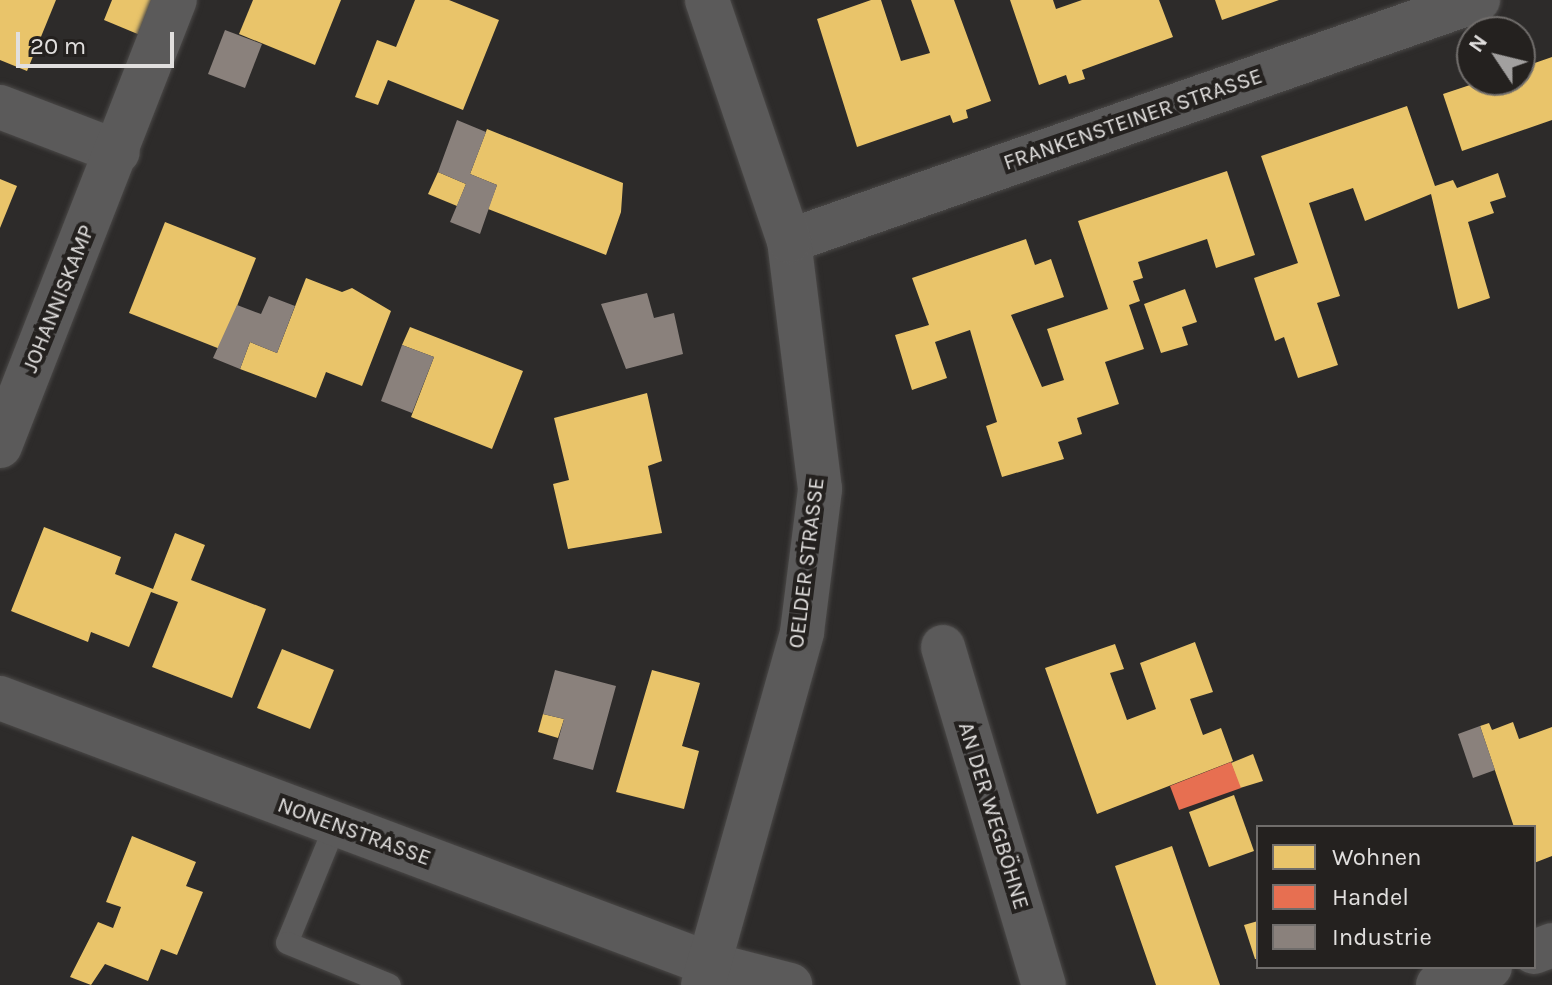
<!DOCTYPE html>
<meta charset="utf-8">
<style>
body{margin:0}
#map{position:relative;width:1552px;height:985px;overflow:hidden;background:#2d2b2a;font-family:Karla,sans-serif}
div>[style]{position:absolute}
.homes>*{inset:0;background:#e9c46a}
.shops>*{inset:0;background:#e76f51}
.industry>*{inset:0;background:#8a817c}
.roads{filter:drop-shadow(0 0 2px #4a4847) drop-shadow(0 0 2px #4a4847)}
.service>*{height:22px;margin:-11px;padding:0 11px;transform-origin:11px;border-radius:11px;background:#5b5a5a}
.minor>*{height:44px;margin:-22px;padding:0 22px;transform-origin:22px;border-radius:22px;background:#5b5a5a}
.tertiary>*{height:44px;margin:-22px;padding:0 22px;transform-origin:22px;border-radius:22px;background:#5b5a5a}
span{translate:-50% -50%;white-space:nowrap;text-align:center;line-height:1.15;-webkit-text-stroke:8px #24211f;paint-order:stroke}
.street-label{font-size:22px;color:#e1dfde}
.legend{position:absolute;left:1256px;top:825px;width:280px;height:144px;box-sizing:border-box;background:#24211f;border:2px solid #706d6b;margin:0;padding:10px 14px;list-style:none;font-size:24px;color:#e1dfde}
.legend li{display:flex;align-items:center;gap:16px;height:40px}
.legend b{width:40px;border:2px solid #706d6b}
.north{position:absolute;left:1456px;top:16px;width:80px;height:80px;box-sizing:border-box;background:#24211f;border:2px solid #706d6b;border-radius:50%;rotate:305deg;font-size:22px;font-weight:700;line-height:32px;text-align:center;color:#e1dfde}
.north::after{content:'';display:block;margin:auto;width:28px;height:36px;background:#a2a09f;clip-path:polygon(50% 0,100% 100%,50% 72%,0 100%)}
.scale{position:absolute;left:16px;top:32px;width:158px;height:36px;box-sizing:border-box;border:4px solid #e1dfde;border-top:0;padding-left:10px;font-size:24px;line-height:28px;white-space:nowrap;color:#e1dfde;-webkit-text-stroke:6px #24211f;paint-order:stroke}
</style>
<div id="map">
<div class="homes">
<div style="clip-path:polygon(0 0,56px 0,27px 71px,0 60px)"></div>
<div style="clip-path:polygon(112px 0,153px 0,140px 35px,104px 20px)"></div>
<div style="clip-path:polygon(253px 0,341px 0,315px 65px,239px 34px)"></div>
<div style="clip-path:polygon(415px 0,449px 0,499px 20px,463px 110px,388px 80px,378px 105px,355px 97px,377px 40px,396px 47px)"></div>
<div style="clip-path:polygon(871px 0,881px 0,901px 61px,930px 53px,911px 0,954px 0,991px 101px,966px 110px,968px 118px,953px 123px,950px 115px,857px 147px,817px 19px)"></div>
<div style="clip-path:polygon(1010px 0,1053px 0,1056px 9px,1082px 0,1159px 0,1173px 37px,1082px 70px,1085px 79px,1069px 84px,1066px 75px,1039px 85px)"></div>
<div style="clip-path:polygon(1215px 0,1279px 0,1222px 20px)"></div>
<div style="clip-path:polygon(1552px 57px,1552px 120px,1462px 151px,1443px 94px,1485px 80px,1520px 80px,1520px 68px)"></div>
<div style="clip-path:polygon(1407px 106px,1435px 186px,1453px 180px,1457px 188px,1498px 173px,1506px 197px,1490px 202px,1494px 213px,1468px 222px,1490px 298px,1458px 309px,1431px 194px,1365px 221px,1353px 188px,1309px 203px,1340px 296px,1317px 303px,1338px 365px,1298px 378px,1284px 337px,1275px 341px,1254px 278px,1298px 263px,1261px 156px)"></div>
<div style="clip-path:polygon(487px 129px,623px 183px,621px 212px,606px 255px,488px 209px,497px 185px,470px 174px)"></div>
<div style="clip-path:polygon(1227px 171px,1255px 255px,1216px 268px,1207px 239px,1138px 262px,1143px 278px,1133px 281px,1140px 301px,1129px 305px,1144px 349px,1105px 362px,1119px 404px,1077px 418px,1082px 434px,1058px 442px,1064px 459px,1002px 477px,986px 426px,997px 422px,970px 330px,935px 342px,947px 378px,912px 390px,895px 335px,929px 325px,912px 278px,1026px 239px,1035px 265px,1051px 259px,1064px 297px,1011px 315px,1042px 387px,1064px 380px,1047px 329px,1108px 309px,1078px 221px)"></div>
<div style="clip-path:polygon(438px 172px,466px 184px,457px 206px,428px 194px)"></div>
<div style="clip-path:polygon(0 179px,17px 186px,0 228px)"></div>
<div style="clip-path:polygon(165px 222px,256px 258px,220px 349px,129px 313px)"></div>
<div style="clip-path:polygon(306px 278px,342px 292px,352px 288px,391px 311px,362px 386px,326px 372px,316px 398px,240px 369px,250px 342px,277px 353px)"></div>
<div style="clip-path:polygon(1185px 289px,1197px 322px,1182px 327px,1188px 345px,1161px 353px,1144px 304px)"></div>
<div style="clip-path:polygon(410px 327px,523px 371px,492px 449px,411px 417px,434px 357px,402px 345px)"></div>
<div style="clip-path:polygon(647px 393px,662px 461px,648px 466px,662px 533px,568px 549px,553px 484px,569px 480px,554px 418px)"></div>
<div style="clip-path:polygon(44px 527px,121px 557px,115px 574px,153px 589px,175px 533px,205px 545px,191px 580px,266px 609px,232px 698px,152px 667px,178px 602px,151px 592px,129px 647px,91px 632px,88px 642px,11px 611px)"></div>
<div style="clip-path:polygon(1195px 642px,1213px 692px,1190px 699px,1203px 735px,1221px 728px,1233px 761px,1097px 814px,1045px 668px,1115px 644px,1124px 669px,1110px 673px,1127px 720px,1156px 709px,1140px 663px)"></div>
<div style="clip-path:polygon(282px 649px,334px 670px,310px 729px,257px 708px)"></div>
<div style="clip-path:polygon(652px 670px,700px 683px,682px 746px,699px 751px,684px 809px,616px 792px)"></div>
<div style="clip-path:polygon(543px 714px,564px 719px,558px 738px,538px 732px)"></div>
<div style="clip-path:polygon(1513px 722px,1519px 739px,1552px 727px,1552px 856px,1534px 863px,1534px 827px,1514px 827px,1480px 726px,1489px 723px,1492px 730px)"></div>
<div style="clip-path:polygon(1253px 754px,1263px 781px,1240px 788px,1231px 763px)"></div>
<div style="clip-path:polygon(1234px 795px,1254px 851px,1209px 867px,1189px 812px)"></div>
<div style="clip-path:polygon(132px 836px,196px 862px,186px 886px,203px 892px,177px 955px,161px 949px,148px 981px,105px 964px,91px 985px,70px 977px,98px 922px,113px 928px,121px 907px,106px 902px)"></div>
<div style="clip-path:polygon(1172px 846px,1197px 919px,1220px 985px,1156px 985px,1140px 939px,1115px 866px)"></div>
<div style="clip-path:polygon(1258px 921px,1258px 959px,1255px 959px,1244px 925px)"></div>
</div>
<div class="shops">
<div style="clip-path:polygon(1231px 762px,1241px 788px,1179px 810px,1170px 786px)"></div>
</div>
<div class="industry">
<div style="clip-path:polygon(225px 30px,262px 44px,245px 88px,208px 74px)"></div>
<div style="clip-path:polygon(457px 120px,486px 132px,470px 174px,497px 185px,480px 234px,450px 222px,466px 184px,438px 172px)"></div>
<div style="clip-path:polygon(647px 293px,654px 318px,674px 313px,683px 354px,626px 369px,601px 304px)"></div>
<div style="clip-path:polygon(269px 296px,295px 306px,277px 353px,250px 342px,240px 369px,213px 358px,237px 305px,261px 314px)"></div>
<div style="clip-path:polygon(402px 345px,434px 357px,412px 413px,381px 401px)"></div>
<div style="clip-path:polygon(555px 670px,616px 686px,593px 770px,553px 759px,564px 719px,543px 714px)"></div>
<div style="clip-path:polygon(1480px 726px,1495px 770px,1473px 778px,1458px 734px)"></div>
</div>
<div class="roads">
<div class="service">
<div style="left:335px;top:826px;width:126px;rotate:112.3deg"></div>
<div style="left:287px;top:943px;width:111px;rotate:22.2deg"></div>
</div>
<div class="minor">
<div style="left:0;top:107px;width:126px;rotate:20.9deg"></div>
<div style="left:789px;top:241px;width:730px;rotate:-19.28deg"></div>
<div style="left:0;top:446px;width:479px;rotate:-68.6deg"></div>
<div style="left:943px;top:647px;width:353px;rotate:73.4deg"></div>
<div style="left:0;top:698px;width:757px;rotate:20.56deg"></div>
<div style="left:709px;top:964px;width:84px;rotate:14.5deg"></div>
<div style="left:1534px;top:952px;width:19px;rotate:-21deg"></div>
<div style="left:1438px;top:985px;width:55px;rotate:-19.1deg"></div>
</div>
<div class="tertiary">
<div style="left:703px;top:985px;width:367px;rotate:-74.3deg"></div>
<div style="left:802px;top:632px;width:144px;rotate:-82.8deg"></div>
<div style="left:820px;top:489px;width:250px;rotate:-97.1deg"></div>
<div style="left:789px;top:241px;width:255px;rotate:-108.8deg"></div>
</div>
</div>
<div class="street-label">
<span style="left:1133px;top:120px;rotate:-19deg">FRANKENSTEINER STRASSE</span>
<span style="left:59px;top:299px;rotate:-68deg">JOHANNISKAMP</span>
<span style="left:807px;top:563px;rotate:-83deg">OELDER STRASSE</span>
<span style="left:993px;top:816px;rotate:73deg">AN DER WEGBÖHNE</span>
<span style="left:354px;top:832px;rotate:20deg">NONENSTRASSE</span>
</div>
<ul class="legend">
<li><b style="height:22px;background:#e9c46a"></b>Wohnen</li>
<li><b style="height:22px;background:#e76f51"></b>Handel</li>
<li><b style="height:22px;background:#8a817c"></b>Industrie</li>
</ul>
<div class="north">N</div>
<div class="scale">20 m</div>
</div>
